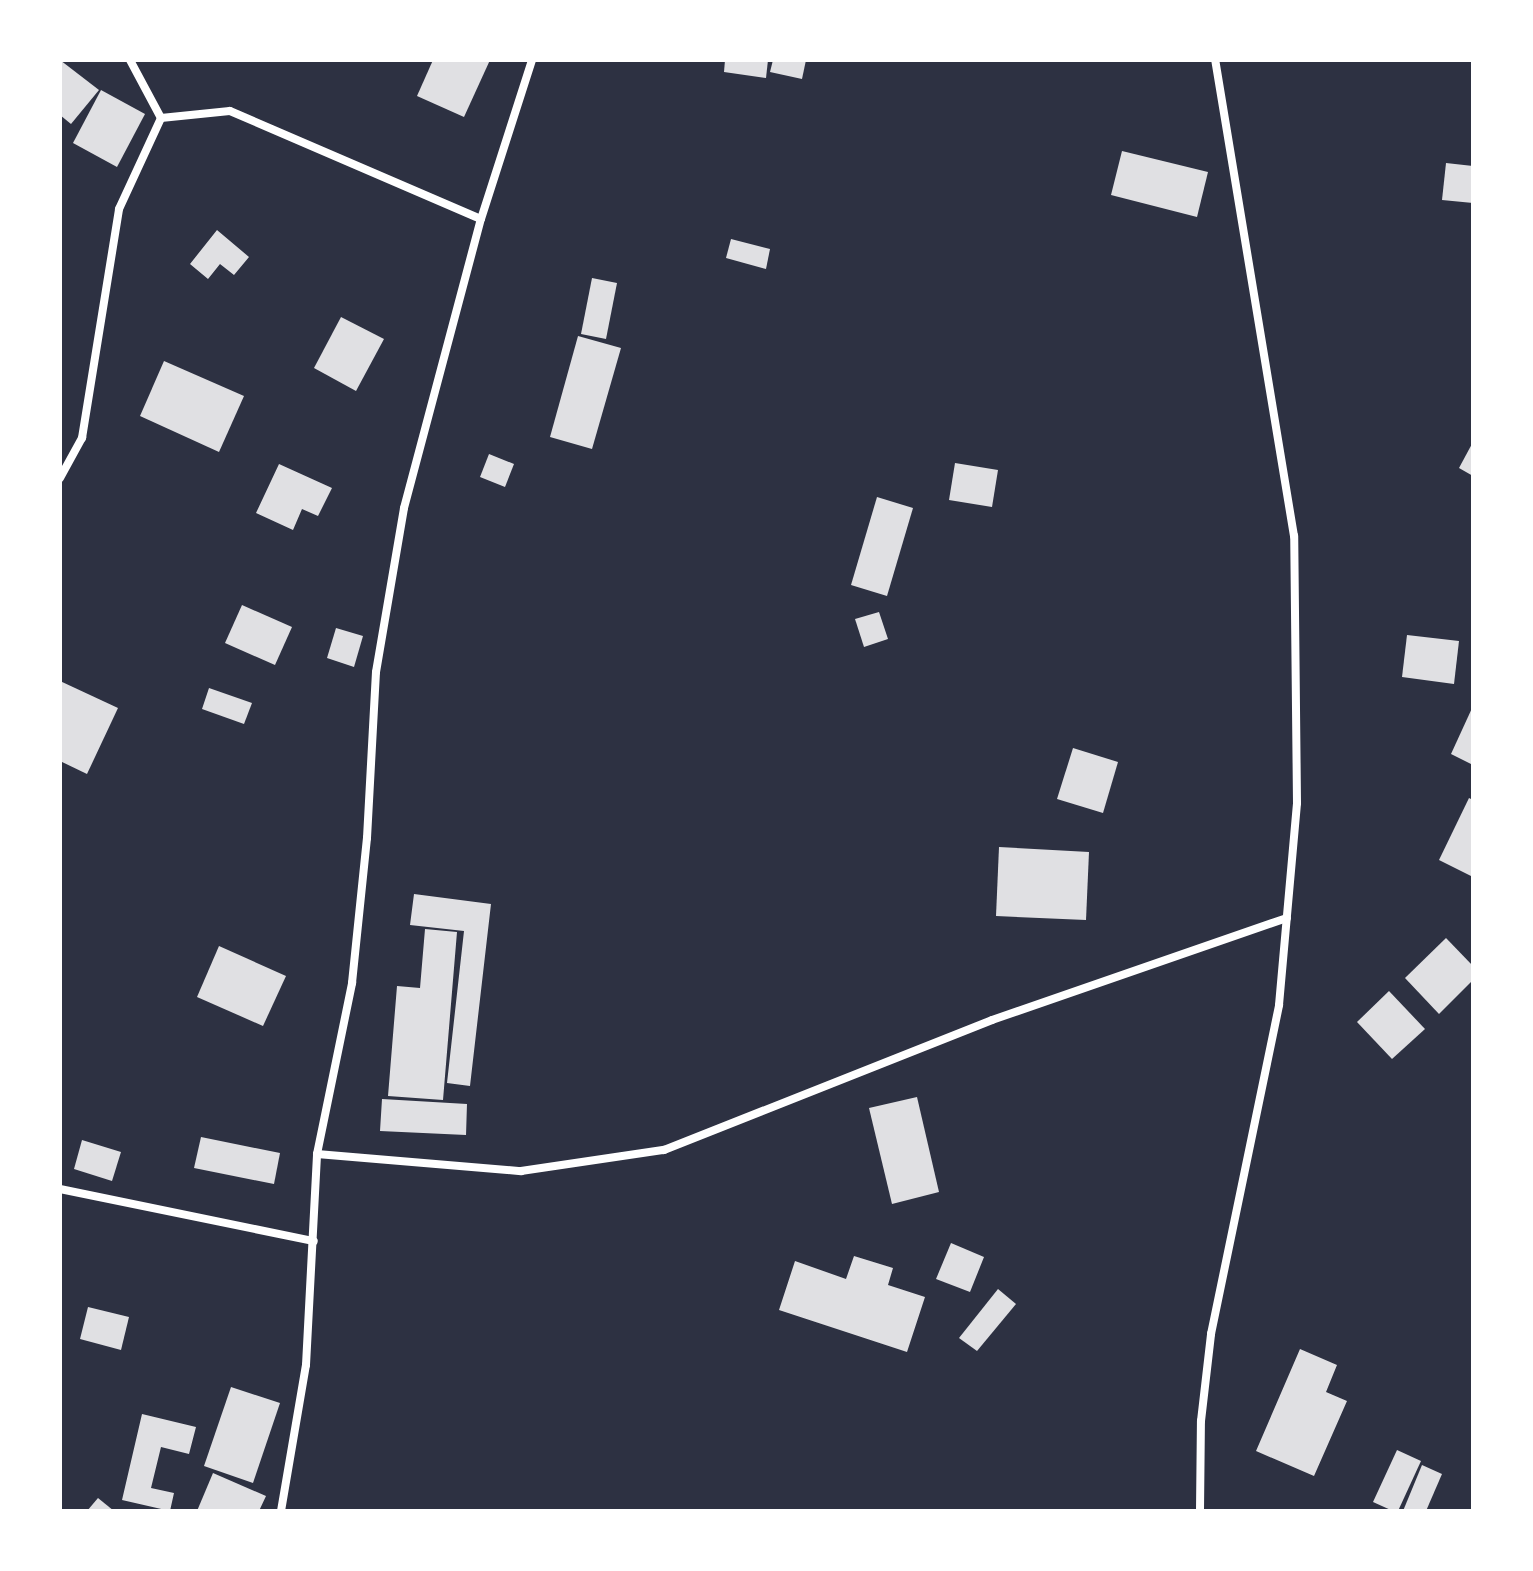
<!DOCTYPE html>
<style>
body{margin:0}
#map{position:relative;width:1533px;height:1571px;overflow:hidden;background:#2d3142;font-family:"IBM Plex Sans",sans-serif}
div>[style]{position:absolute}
.building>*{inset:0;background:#e0e0e3}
.minor>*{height:8px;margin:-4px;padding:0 4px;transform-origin:4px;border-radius:4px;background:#fff}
span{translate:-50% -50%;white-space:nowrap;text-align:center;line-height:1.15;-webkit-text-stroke:8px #fff;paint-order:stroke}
.frame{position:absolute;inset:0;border:62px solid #fff;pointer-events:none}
</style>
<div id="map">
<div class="building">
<div style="clip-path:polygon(60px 60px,99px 90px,71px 124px,60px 115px)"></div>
<div style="clip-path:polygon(433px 60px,490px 60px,464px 117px,417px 96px)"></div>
<div style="clip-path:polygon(725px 60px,768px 60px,766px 78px,724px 72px)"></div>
<div style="clip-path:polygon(773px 60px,806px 60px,802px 79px,770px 72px)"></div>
<div style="clip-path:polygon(101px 90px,145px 114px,117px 167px,73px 143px)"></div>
<div style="clip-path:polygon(1122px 151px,1208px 172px,1197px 217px,1111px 195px)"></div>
<div style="clip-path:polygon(1446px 163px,1473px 166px,1473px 203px,1442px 200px)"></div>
<div style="clip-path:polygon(217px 230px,249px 257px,234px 275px,220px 264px,208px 279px,190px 264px)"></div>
<div style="clip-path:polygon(731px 239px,770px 249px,766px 269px,726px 258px)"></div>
<div style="clip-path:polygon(592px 278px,617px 283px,606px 339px,581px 334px)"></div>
<div style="clip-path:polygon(341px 317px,384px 339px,356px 391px,314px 368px)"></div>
<div style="clip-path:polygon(578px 336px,621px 348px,592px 449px,550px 437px)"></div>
<div style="clip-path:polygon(164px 361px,244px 396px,219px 452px,140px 416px)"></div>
<div style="clip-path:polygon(1473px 442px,1473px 476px,1459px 468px)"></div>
<div style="clip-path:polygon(489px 454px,514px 464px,505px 487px,480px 477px)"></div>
<div style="clip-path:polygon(955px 463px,998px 470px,992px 507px,949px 500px)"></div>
<div style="clip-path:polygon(279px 464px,332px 488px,318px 516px,302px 509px,293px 530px,256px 513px)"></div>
<div style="clip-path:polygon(877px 497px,913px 508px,887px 596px,851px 585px)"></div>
<div style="clip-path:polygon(242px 605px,292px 627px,275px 665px,225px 643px)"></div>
<div style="clip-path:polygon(879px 612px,888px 639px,864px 647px,855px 619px)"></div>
<div style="clip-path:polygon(336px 628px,363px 636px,354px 667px,327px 658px)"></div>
<div style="clip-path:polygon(1407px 635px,1459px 641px,1454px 684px,1402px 677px)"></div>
<div style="clip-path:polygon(60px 681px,118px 708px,87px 774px,60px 761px)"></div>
<div style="clip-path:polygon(209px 688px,252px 703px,244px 724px,202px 709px)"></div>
<div style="clip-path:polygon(1473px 706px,1473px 765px,1451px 754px)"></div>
<div style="clip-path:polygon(1073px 748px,1118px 762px,1103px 813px,1057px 799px)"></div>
<div style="clip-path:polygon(1469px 798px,1473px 800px,1473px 877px,1439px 860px)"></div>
<div style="clip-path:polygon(999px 847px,1089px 852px,1086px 920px,996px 916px)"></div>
<div style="clip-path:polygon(414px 894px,491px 904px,470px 1086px,447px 1083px,464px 931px,410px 925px)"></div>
<div style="clip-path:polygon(425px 929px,457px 932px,443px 1100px,388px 1096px,397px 986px,420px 988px)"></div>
<div style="clip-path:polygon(1446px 938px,1473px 966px,1473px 980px,1439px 1014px,1405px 978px)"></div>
<div style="clip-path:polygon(219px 946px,286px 976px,263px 1026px,197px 997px)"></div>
<div style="clip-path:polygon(1389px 991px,1425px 1029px,1392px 1059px,1357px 1022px)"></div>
<div style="clip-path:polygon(917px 1097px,939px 1192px,892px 1204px,869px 1108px)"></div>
<div style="clip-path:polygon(382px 1099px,467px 1104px,466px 1135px,380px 1131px)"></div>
<div style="clip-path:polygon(201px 1137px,280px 1153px,274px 1184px,194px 1168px)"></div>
<div style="clip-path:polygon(82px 1140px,121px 1152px,112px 1181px,74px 1169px)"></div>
<div style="clip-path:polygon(951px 1243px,984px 1257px,970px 1292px,936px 1279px)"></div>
<div style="clip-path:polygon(854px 1256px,893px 1268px,888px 1285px,925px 1297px,907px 1352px,779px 1310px,795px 1261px,846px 1279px)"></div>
<div style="clip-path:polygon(998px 1289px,1016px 1304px,977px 1351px,959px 1338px)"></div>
<div style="clip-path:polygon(88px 1307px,129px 1317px,121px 1350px,80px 1339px)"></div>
<div style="clip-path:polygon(1300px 1349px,1337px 1365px,1326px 1392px,1347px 1401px,1314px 1476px,1256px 1451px)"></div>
<div style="clip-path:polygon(231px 1387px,280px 1403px,253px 1483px,204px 1466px)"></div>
<div style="clip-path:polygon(142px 1414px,196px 1427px,189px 1454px,161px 1447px,151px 1488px,174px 1493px,170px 1511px,122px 1500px)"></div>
<div style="clip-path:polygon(1397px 1450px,1421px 1461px,1398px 1511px,1393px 1511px,1373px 1502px)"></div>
<div style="clip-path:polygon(1422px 1465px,1442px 1474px,1426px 1511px,1403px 1511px)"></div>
<div style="clip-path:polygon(213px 1473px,266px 1496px,259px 1511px,197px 1511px)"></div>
<div style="clip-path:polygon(98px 1498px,114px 1511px,87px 1511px)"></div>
</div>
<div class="minor">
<div style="left:161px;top:118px;width:69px;rotate:-5.8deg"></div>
<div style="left:230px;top:111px;width:273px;rotate:23.3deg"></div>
<div style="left:60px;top:478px;width:46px;rotate:-61.2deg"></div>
<div style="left:82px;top:438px;width:232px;rotate:-80.8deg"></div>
<div style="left:119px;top:209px;width:100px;rotate:-65.2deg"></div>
<div style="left:161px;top:118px;width:66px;rotate:-118.1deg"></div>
<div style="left:317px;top:1154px;width:205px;rotate:4.8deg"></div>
<div style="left:521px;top:1171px;width:145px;rotate:-8.4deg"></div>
<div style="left:664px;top:1150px;width:353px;rotate:-21.6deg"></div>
<div style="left:992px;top:1020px;width:312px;rotate:-19.1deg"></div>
<div style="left:60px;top:1189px;width:259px;rotate:11.6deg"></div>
<div style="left:281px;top:1511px;width:148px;rotate:-80.3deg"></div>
<div style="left:306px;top:1365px;width:211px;rotate:-87deg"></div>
<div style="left:317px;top:1154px;width:175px;rotate:-78.4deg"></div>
<div style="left:352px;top:983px;width:146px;rotate:-84.1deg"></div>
<div style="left:367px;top:838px;width:166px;rotate:-86.9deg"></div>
<div style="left:376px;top:672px;width:166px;rotate:-80.3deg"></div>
<div style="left:404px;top:508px;width:299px;rotate:-75.1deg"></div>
<div style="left:481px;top:219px;width:167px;rotate:-72.2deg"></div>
<div style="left:1200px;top:1511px;width:90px;rotate:-89.4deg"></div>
<div style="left:1201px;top:1421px;width:88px;rotate:-83.4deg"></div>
<div style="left:1211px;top:1334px;width:336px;rotate:-78.3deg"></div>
<div style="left:1279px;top:1005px;width:203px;rotate:-84.9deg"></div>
<div style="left:1297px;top:803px;width:267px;rotate:-90.6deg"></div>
<div style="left:1294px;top:536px;width:483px;rotate:-99.4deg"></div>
</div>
<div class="frame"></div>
</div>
